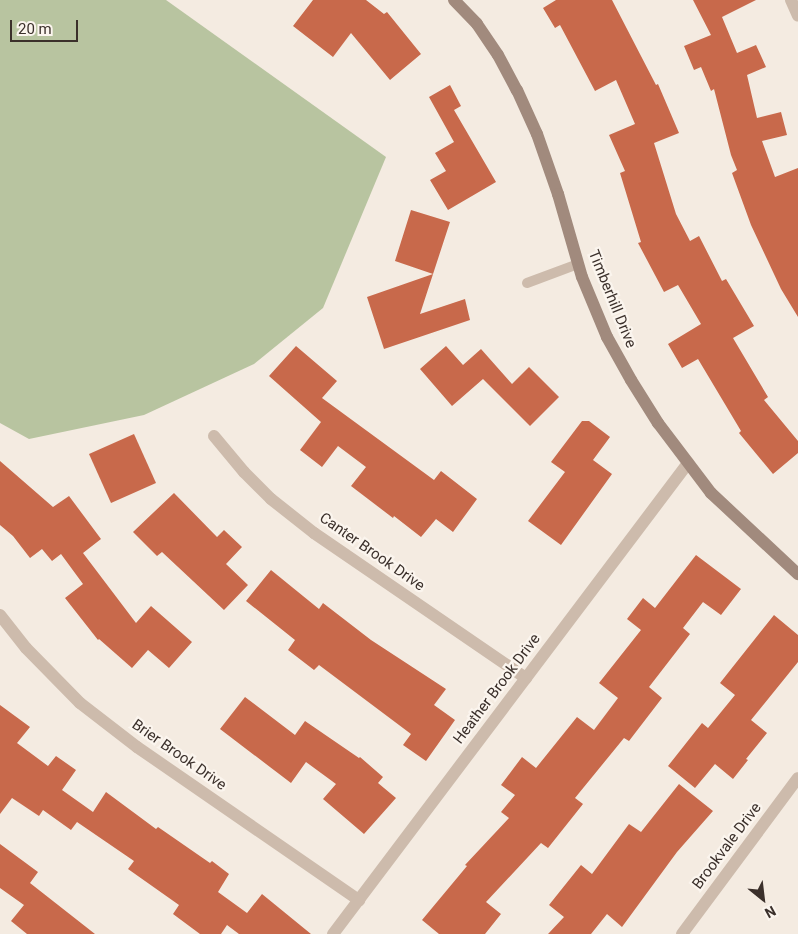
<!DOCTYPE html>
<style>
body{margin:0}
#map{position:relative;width:798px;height:934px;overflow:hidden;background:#f4ebe1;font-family:Roboto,sans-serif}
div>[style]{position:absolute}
.green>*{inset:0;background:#b8c4a0}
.building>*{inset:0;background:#c8694b}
.lane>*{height:10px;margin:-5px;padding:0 5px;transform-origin:5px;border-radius:5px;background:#cdbbac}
.street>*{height:12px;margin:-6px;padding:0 6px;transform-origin:6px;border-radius:6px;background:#cdbbac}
.secondary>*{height:12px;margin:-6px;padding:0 6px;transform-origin:6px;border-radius:6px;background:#a18a7d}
span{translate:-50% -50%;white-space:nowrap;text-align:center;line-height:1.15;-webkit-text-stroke:4.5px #fbf5ee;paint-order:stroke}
.street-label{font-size:15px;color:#3b302b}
.north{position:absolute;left:738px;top:874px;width:50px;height:50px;-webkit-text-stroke:4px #fbf5ee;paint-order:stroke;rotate:151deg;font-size:14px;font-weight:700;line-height:20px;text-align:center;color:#3b302b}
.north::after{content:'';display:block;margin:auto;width:18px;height:22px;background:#3b302b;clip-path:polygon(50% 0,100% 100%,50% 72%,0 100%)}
.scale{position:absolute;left:10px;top:20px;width:68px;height:22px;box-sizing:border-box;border:2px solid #3b302b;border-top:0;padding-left:6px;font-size:15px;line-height:18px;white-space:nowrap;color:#3b302b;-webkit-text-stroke:4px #fbf5ee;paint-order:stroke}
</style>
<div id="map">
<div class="green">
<div style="clip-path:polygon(0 0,166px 0,386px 157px,323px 308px,254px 364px,144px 415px,29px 439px,0 423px)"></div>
</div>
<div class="building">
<div style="clip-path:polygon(313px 0,366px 0,384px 14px,387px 12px,421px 54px,390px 80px,351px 33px,333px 57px,293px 26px)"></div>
<div style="clip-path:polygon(556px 0,612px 0,656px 85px,658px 84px,679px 133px,654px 143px,676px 214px,690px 241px,699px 236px,722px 281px,726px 279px,754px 326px,733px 338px,768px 397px,764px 400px,798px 441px,798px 453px,773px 474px,739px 433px,741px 431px,698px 359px,682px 368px,668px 344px,701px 324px,678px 285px,664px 292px,638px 243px,641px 242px,620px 173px,625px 171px,609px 135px,635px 124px,616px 80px,595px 91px,560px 25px,555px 28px,543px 8px)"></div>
<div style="clip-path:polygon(693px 0,756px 0,722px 17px,737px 53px,756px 45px,766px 67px,747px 75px,757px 118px,781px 112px,787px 135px,762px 141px,775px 177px,798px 168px,798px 317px,781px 289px,751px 225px,732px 173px,737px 170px,731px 155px,714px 89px,711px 91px,701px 67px,694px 70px,684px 46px,711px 35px)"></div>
<div style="clip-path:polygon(450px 85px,461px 106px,454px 110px,496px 182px,448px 210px,430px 180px,446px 171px,435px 153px,454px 142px,429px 97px)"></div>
<div style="clip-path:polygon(411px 210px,450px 222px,420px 314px,465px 299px,470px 320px,384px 349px,367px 297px,433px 274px,395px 261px)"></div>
<div style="clip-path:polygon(296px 346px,337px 381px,322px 398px,434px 480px,441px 471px,477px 499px,453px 532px,436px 519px,421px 537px,394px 516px,393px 518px,351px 486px,366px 467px,338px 446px,322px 467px,300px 450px,321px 422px,269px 376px)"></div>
<div style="clip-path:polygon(446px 346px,463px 365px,481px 349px,512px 384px,529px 367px,559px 397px,530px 426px,483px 379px,452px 406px,420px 369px)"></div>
<div style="clip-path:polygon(582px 421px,589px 421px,610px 437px,593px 460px,612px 474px,561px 545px,528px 521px,565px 472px,551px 462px)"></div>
<div style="clip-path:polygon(134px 434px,156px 483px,111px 503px,89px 454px)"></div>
<div style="clip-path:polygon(0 461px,53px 507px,69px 496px,101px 539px,83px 553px,136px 623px,151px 606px,192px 642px,169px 668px,148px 650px,132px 668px,99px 639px,98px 640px,65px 598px,83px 584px,61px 554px,52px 561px,42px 549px,30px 558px,13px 536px,0 525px)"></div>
<div style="clip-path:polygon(174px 493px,217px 537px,224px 530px,242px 547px,226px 564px,248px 585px,224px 610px,162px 552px,157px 556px,133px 532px)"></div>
<div style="clip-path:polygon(696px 555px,741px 589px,721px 615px,703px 602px,683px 628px,690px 634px,649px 687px,662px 698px,629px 741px,624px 738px,575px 798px,583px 804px,548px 848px,541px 843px,486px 902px,501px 914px,485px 934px,439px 934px,422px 920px,467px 866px,465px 865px,509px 818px,501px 812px,515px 795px,501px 785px,522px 757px,536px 768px,577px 717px,594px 730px,618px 698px,599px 683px,641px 630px,627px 619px,643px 598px,655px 608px)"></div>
<div style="clip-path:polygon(271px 570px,319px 609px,323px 603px,371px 640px,446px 689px,434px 705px,455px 720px,426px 761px,403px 745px,411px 734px,319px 665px,314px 670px,288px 650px,295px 640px,246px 601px)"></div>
<div style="clip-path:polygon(774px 615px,798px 635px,798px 662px,751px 720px,767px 733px,746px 759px,748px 760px,733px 779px,715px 764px,695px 788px,668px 766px,702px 723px,708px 728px,735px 695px,720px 683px)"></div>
<div style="clip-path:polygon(245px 697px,295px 735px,305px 721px,359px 758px,360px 757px,383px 777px,378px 783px,396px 798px,364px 834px,323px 799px,336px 784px,306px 762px,291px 783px,220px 729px)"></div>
<div style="clip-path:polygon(0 705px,30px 727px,17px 743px,48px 766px,56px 756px,76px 770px,62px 790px,93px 812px,106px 792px,156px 829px,158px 827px,210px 863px,212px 861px,229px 874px,218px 892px,247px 913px,262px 894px,311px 934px,239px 934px,227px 925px,221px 934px,200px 934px,173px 914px,179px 905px,128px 869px,134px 861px,77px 822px,71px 830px,43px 810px,39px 816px,12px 798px,0 814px)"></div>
<div style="clip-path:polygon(679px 784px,713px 811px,677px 852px,622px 927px,607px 914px,591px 934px,548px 934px,564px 917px,549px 905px,581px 865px,592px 874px,629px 824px,641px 832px)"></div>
<div style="clip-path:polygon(0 844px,38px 872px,30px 883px,95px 934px,27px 934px,11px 921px,24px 905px,0 888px)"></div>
</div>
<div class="lane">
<div style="left:527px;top:283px;width:54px;rotate:-20.4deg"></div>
</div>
<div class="street">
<div style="left:791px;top:0;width:17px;rotate:66deg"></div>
<div style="left:214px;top:436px;width:47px;rotate:50.2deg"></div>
<div style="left:244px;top:472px;width:38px;rotate:45deg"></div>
<div style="left:271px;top:499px;width:55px;rotate:38.3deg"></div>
<div style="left:314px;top:533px;width:257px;rotate:34.4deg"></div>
<div style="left:0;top:615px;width:42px;rotate:51.8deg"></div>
<div style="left:26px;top:648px;width:77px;rotate:45.5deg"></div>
<div style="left:80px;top:703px;width:72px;rotate:37.7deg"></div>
<div style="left:137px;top:747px;width:270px;rotate:34.6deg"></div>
<div style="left:333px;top:934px;width:590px;rotate:-52.99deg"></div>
<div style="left:682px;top:934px;width:194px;rotate:-53.4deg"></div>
</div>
<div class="secondary">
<div style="left:454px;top:0;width:33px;rotate:46deg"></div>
<div style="left:477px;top:24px;width:37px;rotate:56deg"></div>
<div style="left:498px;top:55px;width:40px;rotate:62deg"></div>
<div style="left:517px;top:90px;width:48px;rotate:65.6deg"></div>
<div style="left:537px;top:134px;width:64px;rotate:70.7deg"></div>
<div style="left:558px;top:194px;width:86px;rotate:73.9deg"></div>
<div style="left:582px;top:277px;width:65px;rotate:67.4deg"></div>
<div style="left:607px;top:337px;width:49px;rotate:60.8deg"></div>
<div style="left:631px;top:380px;width:51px;rotate:57.9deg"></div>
<div style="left:658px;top:423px;width:88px;rotate:52.9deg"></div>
<div style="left:711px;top:493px;width:119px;rotate:43deg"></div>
</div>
<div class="street-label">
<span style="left:612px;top:299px;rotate:68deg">Timberhill Drive</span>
<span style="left:372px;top:552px;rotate:35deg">Canter Brook Drive</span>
<span style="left:497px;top:689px;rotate:-53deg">Heather Brook Drive</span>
<span style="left:179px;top:755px;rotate:35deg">Brier Brook Drive</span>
<span style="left:727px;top:846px;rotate:-53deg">Brookvale Drive</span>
</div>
<div class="north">N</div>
<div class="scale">20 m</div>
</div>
